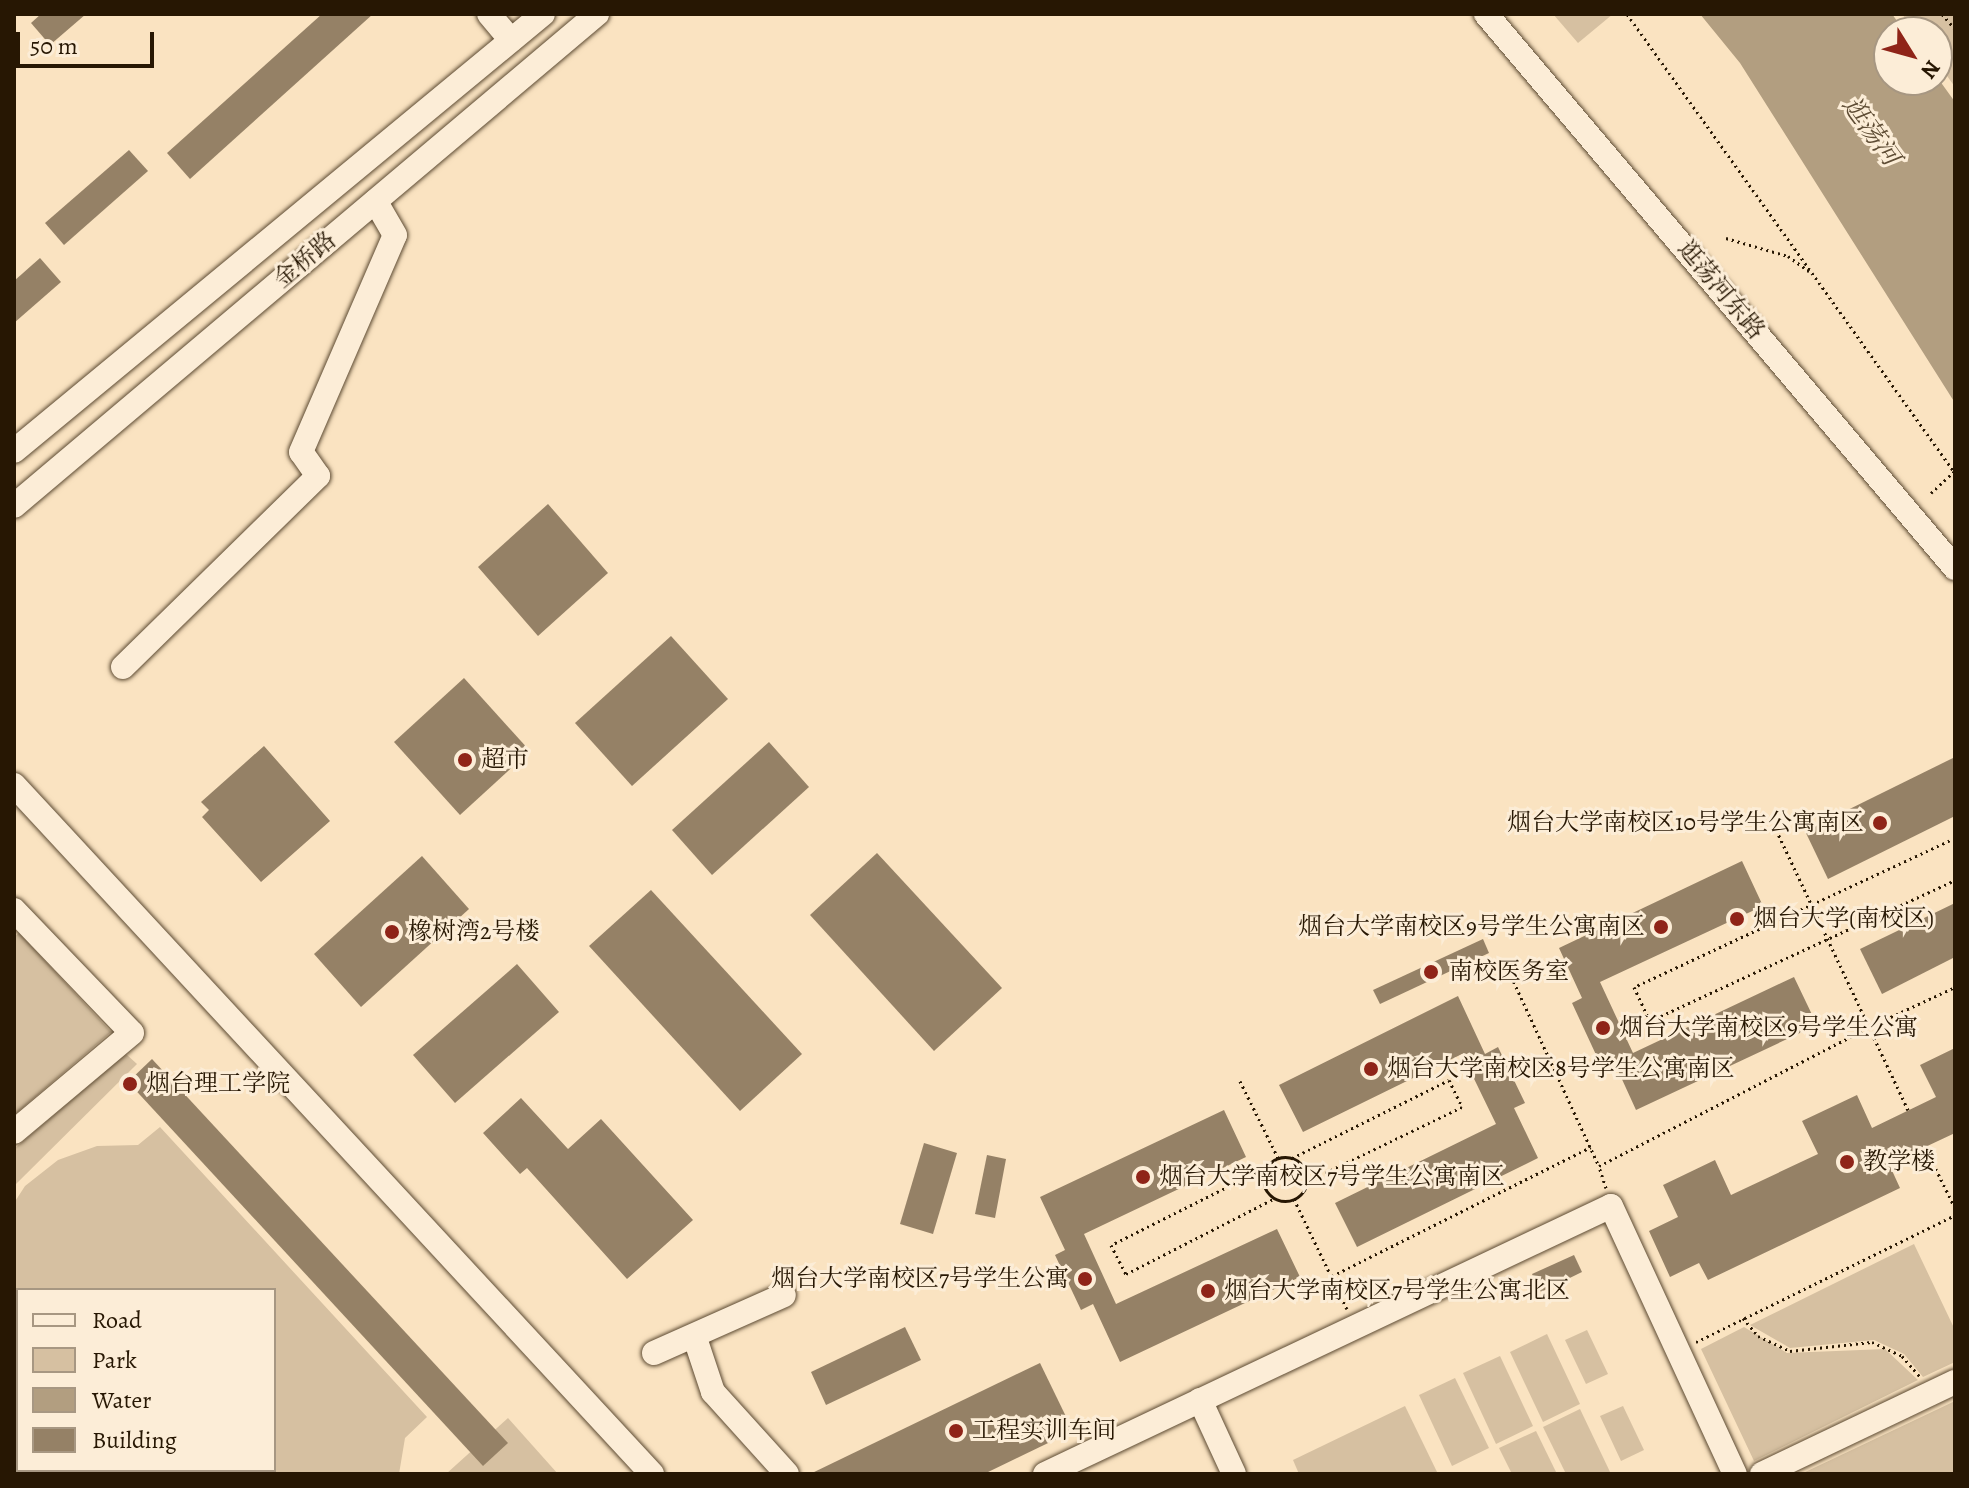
<!DOCTYPE html>
<meta charset="utf-8">
<style>
body{margin:0}
#map{position:relative;width:1969px;height:1488px;overflow:hidden;background:#fae3c1;font-family:Alegreya,"Noto Serif SC",serif}
div>[style]{position:absolute}
.green>*{inset:0;background:#d6c0a1}
.water>*{inset:0;background:#b29e80}
.building>*{inset:0;background:#958166}
.path>*{height:3px;margin-top:-1.5px;transform-origin:0;background:repeating-linear-gradient(90deg,#271703 0 2px,transparent 0 6px)}
.path>.ring{margin:-1.5px;padding:0;box-sizing:content-box;background:none;border:3px solid #271703;border-radius:50%}
.roads{filter:drop-shadow(0 0 2px #5c4a32) drop-shadow(0 0 2px #5c4a32)}
.minor>*{height:24px;margin:-12px;padding:0 12px;transform-origin:12px;border-radius:12px;background:#fcedd7}
.dots>*{width:22px;height:22px;translate:-50% -50%;box-sizing:border-box;border:4px solid #fcedd7;border-radius:50%}
span{translate:-50% -50%;white-space:nowrap;text-align:center;line-height:1.15;-webkit-text-stroke:6px #fcedd7;paint-order:stroke}
.street-label{font-size:24px;color:#271703}
.poi-label{font-size:24px;color:#271703}
.left{translate:0 -50%;text-align:left}
.right{translate:-100% -50%;text-align:right}
.water-label{font-size:26px;color:#5f4d35;font-style:italic}
.frame{position:absolute;inset:0;border:16px solid #271703;pointer-events:none}
.legend{position:absolute;left:16px;top:1288px;width:260px;height:184px;box-sizing:border-box;background:#fcedd7;border:2px solid #a79782;margin:0;padding:10px 14px;list-style:none;font-size:24px;color:#271703}
.legend li{display:flex;align-items:center;gap:16px;height:40px}
.legend b{width:40px;border:2px solid #a79782}
.north{position:absolute;left:1873px;top:16px;width:80px;height:80px;box-sizing:border-box;background:#fcedd7;border:2px solid #a79782;border-radius:50%;rotate:127deg;font-size:22px;font-weight:700;line-height:32px;text-align:center;color:#271703}
.north::after{content:'';display:block;margin:auto;width:28px;height:36px;background:#8f2418;clip-path:polygon(50% 0,100% 100%,50% 72%,0 100%)}
.scale{position:absolute;left:16px;top:32px;width:138px;height:36px;box-sizing:border-box;border:4px solid #271703;border-top:0;padding-left:10px;font-size:24px;line-height:28px;white-space:nowrap;color:#271703;-webkit-text-stroke:6px #fcedd7;paint-order:stroke}
</style>
<div id="map">
<div class="green">
<div style="clip-path:polygon(1553px 14px,1613px 14px,1578px 43px)"></div>
<div style="clip-path:polygon(1902px 14px,1955px 14px,1955px 87px,1937px 62px,1937px 32px,1915px 32px)"></div>
<div style="clip-path:polygon(19px 933px,111px 1032px,14px 1115px,14px 937px)"></div>
<div style="clip-path:polygon(126px 1054px,137px 1064px,14px 1186px,14px 1149px)"></div>
<div style="clip-path:polygon(160px 1127px,427px 1417px,405px 1438px,399px 1474px,132px 1470px,274px 1470px,274px 1290px,18px 1290px,18px 1347px,14px 1343px,14px 1203px,25px 1186px,58px 1160px,97px 1146px,138px 1145px)"></div>
<div style="clip-path:polygon(1914px 1244px,1955px 1330px,1955px 1362px,1923px 1377px,1904px 1354px,1874px 1340px,1790px 1348px,1750px 1325px)"></div>
<div style="clip-path:polygon(1744px 1327px,1787px 1353px,1885px 1349px,1918px 1380px,1754px 1461px,1701px 1349px)"></div>
<div style="clip-path:polygon(1587px 1330px,1608px 1374px,1586px 1384px,1565px 1340px)"></div>
<div style="clip-path:polygon(1547px 1334px,1580px 1404px,1543px 1422px,1510px 1352px)"></div>
<div style="clip-path:polygon(1500px 1356px,1533px 1426px,1496px 1444px,1463px 1373px)"></div>
<div style="clip-path:polygon(1455px 1378px,1489px 1448px,1452px 1466px,1419px 1395px)"></div>
<div style="clip-path:polygon(1955px 1401px,1955px 1474px,1801px 1474px)"></div>
<div style="clip-path:polygon(1405px 1406px,1438px 1474px,1299px 1474px,1293px 1460px)"></div>
<div style="clip-path:polygon(1623px 1406px,1644px 1450px,1621px 1461px,1600px 1416px)"></div>
<div style="clip-path:polygon(1580px 1409px,1611px 1474px,1566px 1474px,1543px 1427px)"></div>
<div style="clip-path:polygon(508px 1418px,558px 1474px,446px 1474px)"></div>
<div style="clip-path:polygon(1536px 1431px,1557px 1474px,1512px 1474px,1499px 1448px)"></div>
</div>
<div class="water">
<div style="clip-path:polygon(1700px 14px,1892px 14px,1905px 32px,1889px 32px,1889px 80px,1937px 77px,1955px 102px,1955px 403px,1740px 63px)"></div>
</div>
<div class="building">
<div style="clip-path:polygon(41px 14px,86px 14px,50px 45px,31px 23px)"></div>
<div style="clip-path:polygon(322px 14px,373px 14px,190px 179px,167px 153px)"></div>
<div style="clip-path:polygon(129px 150px,148px 171px,64px 245px,45px 223px)"></div>
<div style="clip-path:polygon(40px 258px,61px 282px,14px 323px,14px 281px)"></div>
<div style="clip-path:polygon(548px 504px,608px 573px,538px 636px,478px 567px)"></div>
<div style="clip-path:polygon(671px 636px,728px 699px,632px 786px,575px 723px)"></div>
<div style="clip-path:polygon(464px 678px,530px 751px,460px 815px,394px 742px)"></div>
<div style="clip-path:polygon(769px 742px,809px 787px,712px 875px,672px 830px)"></div>
<div style="clip-path:polygon(264px 746px,330px 821px,261px 882px,202px 817px,209px 810px,201px 802px)"></div>
<div style="clip-path:polygon(1955px 757px,1955px 816px,1828px 879px,1805px 831px)"></div>
<div style="clip-path:polygon(877px 853px,1002px 988px,934px 1051px,810px 915px)"></div>
<div style="clip-path:polygon(422px 856px,469px 909px,361px 1007px,314px 954px)"></div>
<div style="clip-path:polygon(1742px 861px,1763px 906px,1600px 982px,1633px 1053px,1794px 977px,1817px 1025px,1636px 1110px,1610px 1053px,1598px 1059px,1572px 1003px,1582px 998px,1559px 948px)"></div>
<div style="clip-path:polygon(651px 890px,802px 1054px,740px 1111px,589px 946px)"></div>
<div style="clip-path:polygon(1955px 903px,1955px 957px,1882px 994px,1860px 949px)"></div>
<div style="clip-path:polygon(1483px 939px,1489px 953px,1380px 1004px,1373px 990px)"></div>
<div style="clip-path:polygon(517px 964px,559px 1012px,455px 1103px,413px 1055px)"></div>
<div style="clip-path:polygon(1458px 996px,1485px 1054px,1498px 1047px,1525px 1103px,1514px 1108px,1538px 1158px,1357px 1247px,1335px 1203px,1496px 1124px,1462px 1054px,1303px 1132px,1279px 1085px)"></div>
<div style="clip-path:polygon(1955px 1048px,1955px 1133px,1889px 1164px,1900px 1188px,1708px 1280px,1699px 1263px,1670px 1277px,1649px 1231px,1678px 1217px,1663px 1185px,1715px 1160px,1731px 1195px,1818px 1154px,1802px 1121px,1857px 1095px,1872px 1128px,1936px 1097px,1920px 1065px)"></div>
<div style="clip-path:polygon(152px 1059px,508px 1443px,483px 1466px,128px 1082px)"></div>
<div style="clip-path:polygon(521px 1098px,568px 1149px,601px 1119px,693px 1220px,627px 1279px,527px 1168px,520px 1174px,483px 1133px)"></div>
<div style="clip-path:polygon(1224px 1110px,1246px 1157px,1084px 1234px,1116px 1304px,1277px 1229px,1300px 1277px,1120px 1362px,1093px 1304px,1081px 1310px,1055px 1255px,1065px 1250px,1040px 1197px)"></div>
<div style="clip-path:polygon(924px 1143px,957px 1153px,933px 1234px,900px 1224px)"></div>
<div style="clip-path:polygon(987px 1155px,1006px 1159px,995px 1218px,975px 1214px)"></div>
<div style="clip-path:polygon(1574px 1255px,1582px 1272px,1541px 1292px,1532px 1274px)"></div>
<div style="clip-path:polygon(905px 1327px,921px 1360px,826px 1405px,811px 1372px)"></div>
<div style="clip-path:polygon(1040px 1363px,1073px 1431px,984px 1474px,810px 1474px)"></div>
</div>
<div class="path">
<div style="left:1627px;top:14px;width:564px;rotate:54.45deg"></div>
<div style="left:1942px;top:14px;width:20px;rotate:49deg"></div>
<div style="left:1726px;top:238px;width:65px;rotate:16.2deg"></div>
<div style="left:1788px;top:256px;width:26px;rotate:36deg"></div>
<div style="left:1931px;top:493px;width:33px;rotate:-43deg"></div>
<div style="left:1955px;top:838px;width:354px;rotate:155.1deg"></div>
<div style="left:1634px;top:987px;width:38px;rotate:65deg"></div>
<div style="left:1650px;top:1021px;width:336px;rotate:-24.8deg"></div>
<div style="left:1506px;top:965px;width:221px;rotate:65.2deg"></div>
<div style="left:1240px;top:1081px;width:86px;rotate:63.7deg"></div>
<div style="left:1908px;top:1110px;width:92px;rotate:-115.2deg"></div>
<div style="left:1869px;top:1027px;width:95px;rotate:-24.9deg"></div>
<div style="left:1925px;top:1147px;width:68px;rotate:63.8deg"></div>
<div class="ring" style="left:1263px;top:1157px;width:41px;height:41px"></div>
<div style="left:1292px;top:1158px;width:175px;rotate:-26.4deg"></div>
<div style="left:1449px;top:1080px;width:30px;rotate:64deg"></div>
<div style="left:1462px;top:1107px;width:173px;rotate:154.3deg"></div>
<div style="left:1267px;top:1167px;width:174px;rotate:153.4deg"></div>
<div style="left:1111px;top:1245px;width:33px;rotate:63deg"></div>
<div style="left:1126px;top:1274px;width:167px;rotate:-27deg"></div>
<div style="left:1606px;top:1188px;width:23px;rotate:-108deg"></div>
<div style="left:1599px;top:1166px;width:304px;rotate:-27.2deg"></div>
<div style="left:1869px;top:1027px;width:221px;rotate:-115.2deg"></div>
<div style="left:1294px;top:1199px;width:122px;rotate:64.3deg"></div>
<div style="left:1332px;top:1276px;width:289px;rotate:-26.5deg"></div>
<div style="left:1743px;top:1318px;width:23px;rotate:50deg"></div>
<div style="left:1758px;top:1336px;width:35px;rotate:25deg"></div>
<div style="left:1790px;top:1351px;width:82px;rotate:-6.3deg"></div>
<div style="left:1872px;top:1342px;width:33px;rotate:25deg"></div>
<div style="left:1902px;top:1356px;width:28px;rotate:49deg"></div>
<div style="left:1696px;top:1342px;width:288px;rotate:-26.1deg"></div>
</div>
<div class="roads">
<div class="minor">
<div style="left:489px;top:14px;width:34px;rotate:50deg"></div>
<div style="left:1486px;top:14px;width:726px;rotate:49.75deg"></div>
<div style="left:14px;top:451px;width:686px;rotate:-39.56deg"></div>
<div style="left:14px;top:506px;width:763px;rotate:-40.16deg"></div>
<div style="left:123px;top:667px;width:273px;rotate:-44.4deg"></div>
<div style="left:318px;top:476px;width:29px;rotate:-125deg"></div>
<div style="left:301px;top:452px;width:236px;rotate:-66.6deg"></div>
<div style="left:395px;top:235px;width:39px;rotate:-120deg"></div>
<div style="left:14px;top:785px;width:939px;rotate:47.2deg"></div>
<div style="left:14px;top:910px;width:170px;rotate:46.2deg"></div>
<div style="left:132px;top:1033px;width:154px;rotate:140deg"></div>
<div style="left:695px;top:1338px;width:57px;rotate:71.6deg"></div>
<div style="left:713px;top:1392px;width:110px;rotate:47.9deg"></div>
<div style="left:654px;top:1353px;width:142px;rotate:-24deg"></div>
<div style="left:14px;top:1393px;width:6px;rotate:51deg"></div>
<div style="left:1200px;top:1400px;width:81px;rotate:65.3deg"></div>
<div style="left:85px;top:1470px;width:5px;rotate:53deg"></div>
<div style="left:1045px;top:1474px;width:626px;rotate:-25.34deg"></div>
<div style="left:1611px;top:1206px;width:295px;rotate:65.2deg"></div>
<div style="left:1762px;top:1474px;width:214px;rotate:-25.5deg"></div>
</div>
</div>
<div class="dots">
<div style="left:465px;top:760px;background:#8f2418"></div>
<div style="left:1880px;top:823px;background:#8f2418"></div>
<div style="left:1737px;top:919px;background:#8f2418"></div>
<div style="left:1661px;top:927px;background:#8f2418"></div>
<div style="left:392px;top:932px;background:#8f2418"></div>
<div style="left:1431px;top:972px;background:#8f2418"></div>
<div style="left:1603px;top:1028px;background:#8f2418"></div>
<div style="left:1371px;top:1069px;background:#8f2418"></div>
<div style="left:130px;top:1084px;background:#8f2418"></div>
<div style="left:1847px;top:1162px;background:#8f2418"></div>
<div style="left:1143px;top:1177px;background:#8f2418"></div>
<div style="left:1085px;top:1279px;background:#8f2418"></div>
<div style="left:1208px;top:1291px;background:#8f2418"></div>
<div style="left:956px;top:1431px;background:#8f2418"></div>
</div>
<div class="street-label">
<span style="left:305px;top:260px;rotate:-40deg">金桥路</span>
<span style="left:1721px;top:290px;rotate:50deg">逛荡河东路</span>
</div>
<div class="poi-label">
<span class="left" style="left:481px;top:760px">超市</span>
<span class="right" style="left:1864px;top:823px">烟台大学南校区10号学生公寓南区</span>
<span class="left" style="left:1753px;top:919px">烟台大学(南校区)</span>
<span class="right" style="left:1645px;top:927px">烟台大学南校区9号学生公寓南区</span>
<span class="left" style="left:408px;top:932px">橡树湾2号楼</span>
<span class="left" style="left:1449px;top:972px">南校医务室</span>
<span class="left" style="left:1619px;top:1028px">烟台大学南校区9号学生公寓</span>
<span class="left" style="left:1387px;top:1069px">烟台大学南校区8号学生公寓南区</span>
<span class="left" style="left:146px;top:1084px">烟台理工学院</span>
<span class="left" style="left:1863px;top:1162px">教学楼</span>
<span class="left" style="left:1159px;top:1177px">烟台大学南校区7号学生公寓南区</span>
<span class="right" style="left:1069px;top:1279px">烟台大学南校区7号学生公寓</span>
<span class="left" style="left:1224px;top:1291px">烟台大学南校区7号学生公寓北区</span>
<span class="left" style="left:972px;top:1431px">工程实训车间</span>
</div>
<div class="water-label">
<span style="left:1871px;top:131px;rotate:54deg">逛荡河</span>
</div>
<div class="frame"></div>
<ul class="legend">
<li><b style="height:10px;background:#fcedd7"></b>Road</li>
<li><b style="height:22px;background:#d6c0a1"></b>Park</li>
<li><b style="height:22px;background:#b29e80"></b>Water</li>
<li><b style="height:22px;background:#958166"></b>Building</li>
</ul>
<div class="north">N</div>
<div class="scale">50 m</div>
</div>
